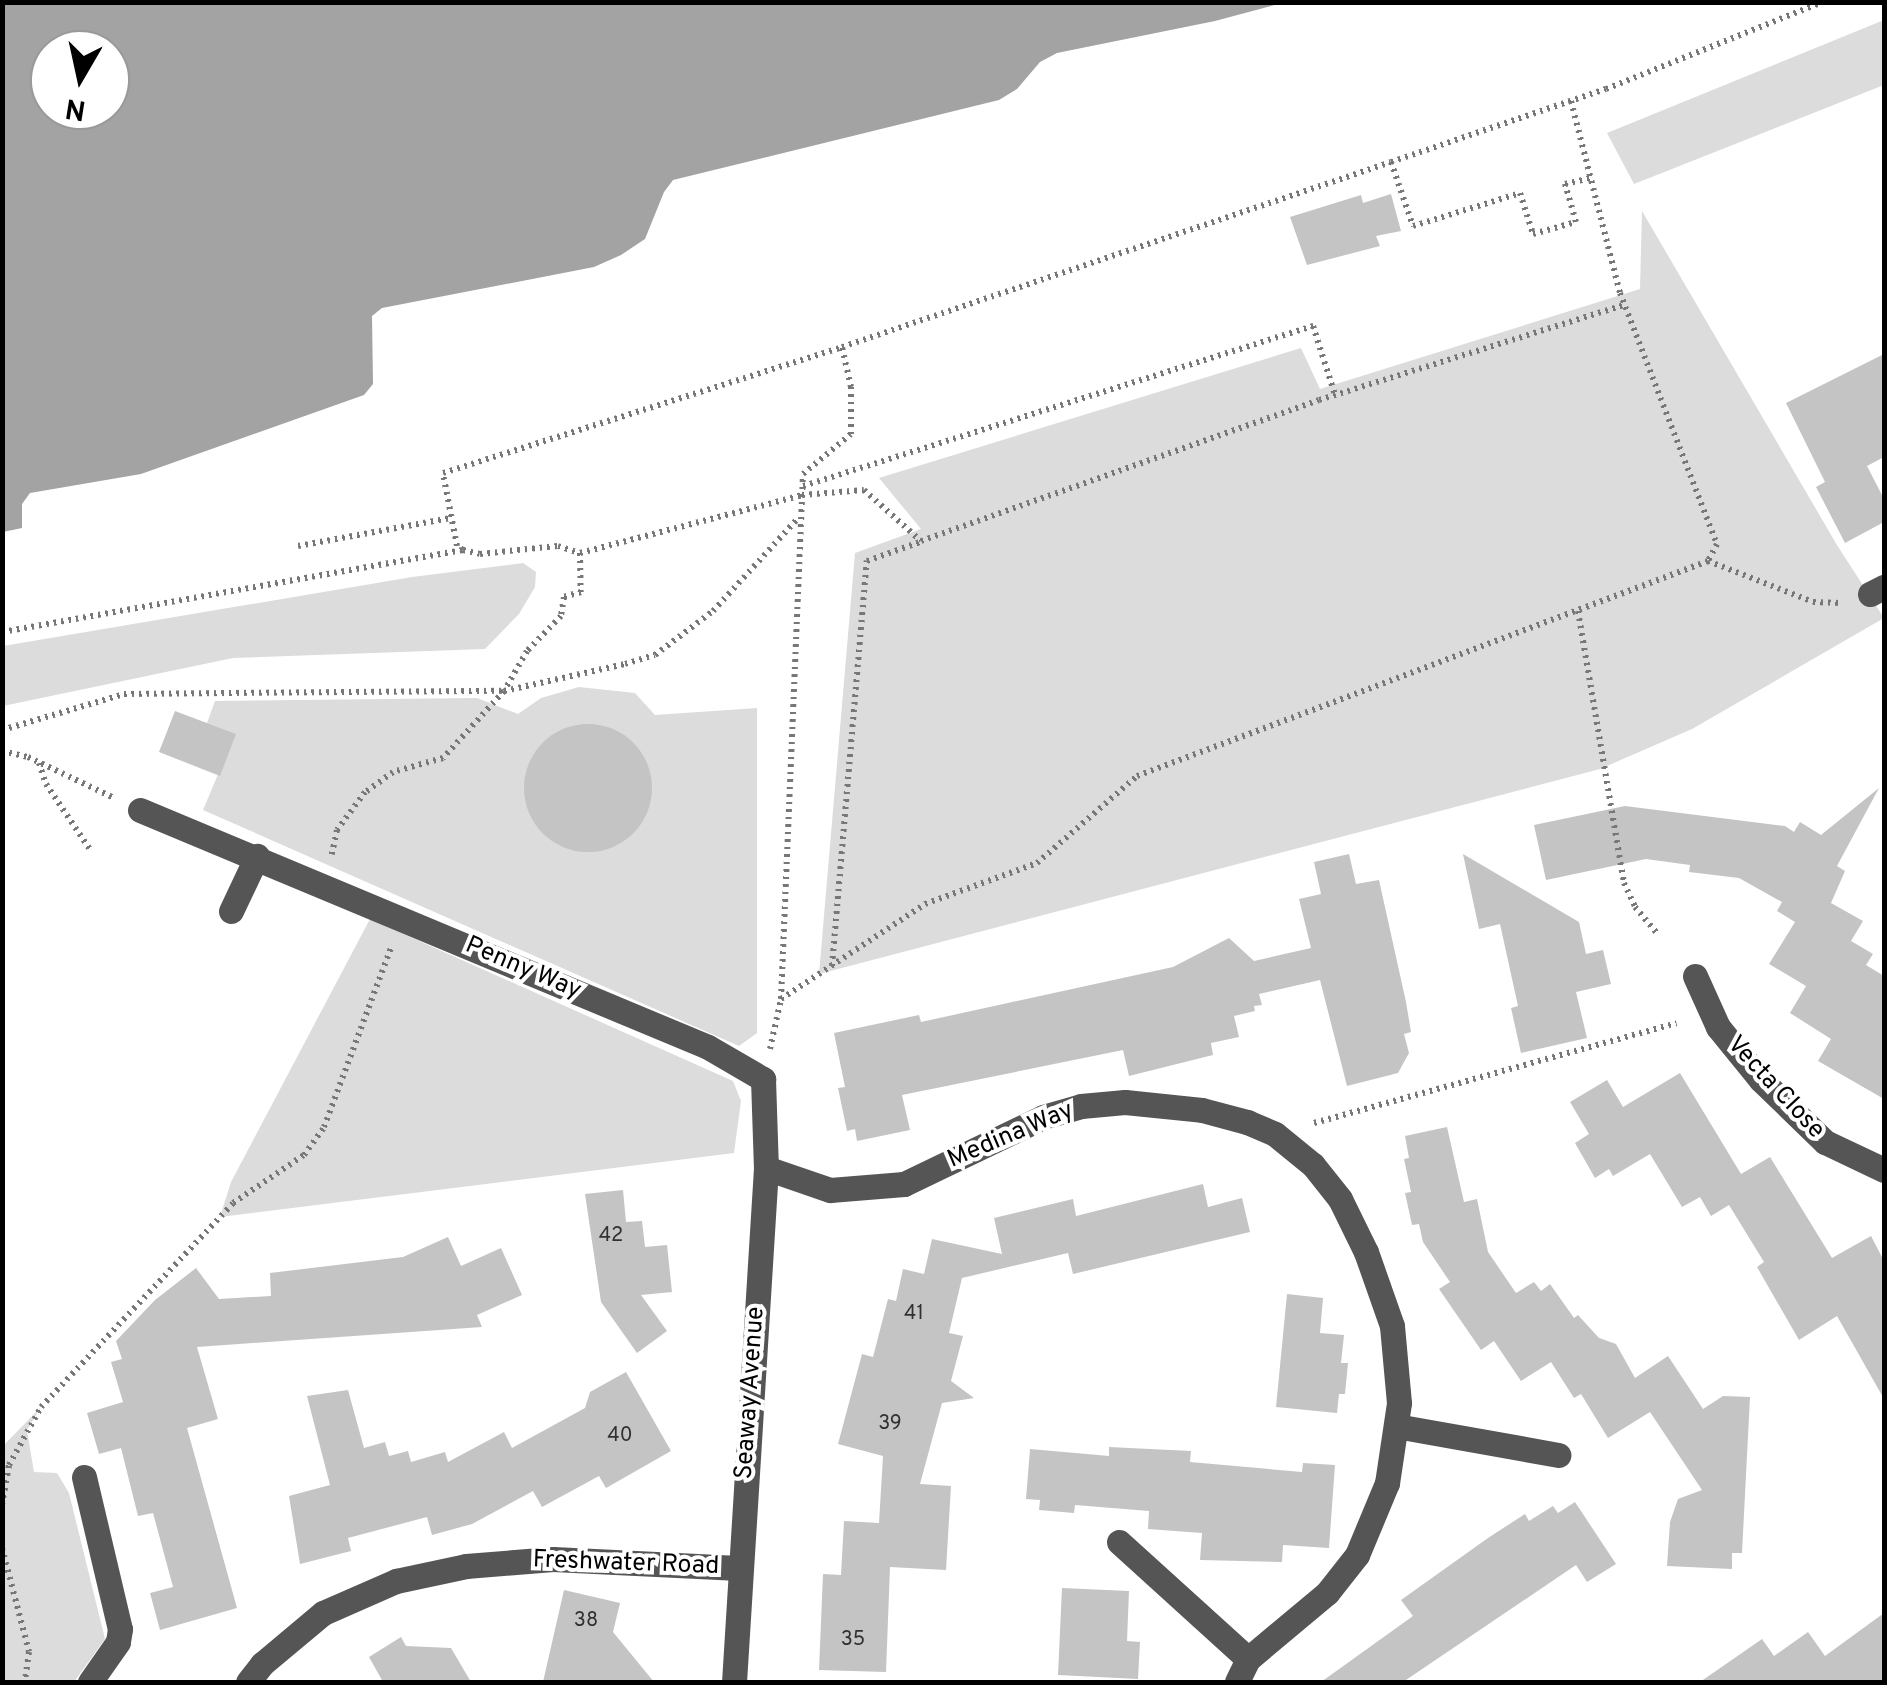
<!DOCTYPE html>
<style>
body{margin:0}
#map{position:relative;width:1887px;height:1685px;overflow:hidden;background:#fff;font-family:Overpass,sans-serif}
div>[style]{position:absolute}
.green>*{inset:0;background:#dcdcdc}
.water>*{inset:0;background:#a3a3a3}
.building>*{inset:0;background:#c4c4c4}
.round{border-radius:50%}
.path>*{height:6px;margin-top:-3px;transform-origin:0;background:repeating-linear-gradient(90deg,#777 0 2.5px,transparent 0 7.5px)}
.minor>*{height:25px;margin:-12.5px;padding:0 12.5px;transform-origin:12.5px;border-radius:12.5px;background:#555}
span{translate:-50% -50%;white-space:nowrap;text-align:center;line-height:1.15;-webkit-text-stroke:8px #fff;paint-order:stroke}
.number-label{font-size:20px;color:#313131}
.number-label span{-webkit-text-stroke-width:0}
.street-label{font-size:25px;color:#000}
.frame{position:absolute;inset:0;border:5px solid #000;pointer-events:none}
.north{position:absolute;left:30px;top:30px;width:100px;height:100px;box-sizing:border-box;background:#fff;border:2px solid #999;border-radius:50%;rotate:189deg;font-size:28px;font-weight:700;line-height:40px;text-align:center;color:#000}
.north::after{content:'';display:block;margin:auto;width:35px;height:45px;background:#000;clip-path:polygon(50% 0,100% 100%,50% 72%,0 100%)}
</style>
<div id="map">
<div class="green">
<div style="clip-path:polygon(1884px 20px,1884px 85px,1634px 184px,1607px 133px)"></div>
<div style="clip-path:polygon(1642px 211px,1837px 545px,1884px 618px,1692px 729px,1600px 769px,819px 974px,855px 553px,921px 529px,879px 478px,1301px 348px,1320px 389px,1640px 289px)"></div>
<div style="clip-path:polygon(523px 563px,536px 572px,535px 587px,519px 614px,485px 649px,233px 658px,3px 706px,3px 646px,412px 577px)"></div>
<div style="clip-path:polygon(579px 687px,635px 693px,655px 715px,757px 708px,757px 1033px,739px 1046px,203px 810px,235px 734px,207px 723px,215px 701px,477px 698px,518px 714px,541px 698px)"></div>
<div style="clip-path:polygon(370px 919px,733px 1081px,741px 1101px,734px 1153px,220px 1217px,231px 1182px)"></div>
<div style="clip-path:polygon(41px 1407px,27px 1430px,34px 1472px,57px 1473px,69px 1493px,105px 1639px,74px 1682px,3px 1682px,3px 1446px)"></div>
</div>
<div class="water">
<div style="clip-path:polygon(evenodd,2px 3px,3px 2px,1282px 3px,1215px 21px,1057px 53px,1040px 62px,1017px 89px,999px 100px,673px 180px,664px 192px,645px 239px,621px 255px,594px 267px,382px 308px,372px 316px,373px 384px,364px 395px,141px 474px,30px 493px,22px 504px,22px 528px,3px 532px,2px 3px,50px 50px,110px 50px,110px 110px,50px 110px,50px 50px)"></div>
</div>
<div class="building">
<div style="clip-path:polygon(1391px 194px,1401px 231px,1376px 236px,1380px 246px,1307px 265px,1290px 217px,1361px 195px,1363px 203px)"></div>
<div style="clip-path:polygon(1884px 354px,1884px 457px,1867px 466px,1884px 499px,1884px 522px,1845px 543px,1816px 487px,1825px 482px,1786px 403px)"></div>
<div style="clip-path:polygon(175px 711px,236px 734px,220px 776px,159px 752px)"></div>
<div class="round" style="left:524px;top:724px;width:128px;height:128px"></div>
<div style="clip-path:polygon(1879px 788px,1837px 866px,1845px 871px,1831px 903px,1863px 921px,1851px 941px,1873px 954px,1866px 965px,1884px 976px,1884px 1099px,1818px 1061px,1831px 1039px,1790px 1013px,1806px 986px,1769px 964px,1795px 922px,1777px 911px,1782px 902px,1739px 878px,1689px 872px,1690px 865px,1646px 859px,1546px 880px,1534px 825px,1625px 806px,1785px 826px,1794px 832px,1800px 822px,1821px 835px)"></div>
<div style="clip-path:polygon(1349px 854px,1356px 884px,1379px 880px,1406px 1002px,1411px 1032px,1404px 1034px,1409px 1053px,1398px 1073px,1347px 1086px,1320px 980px,1259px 994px,1262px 1005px,1254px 1006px,1255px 1011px,1234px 1016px,1239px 1037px,1211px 1043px,1213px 1055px,1129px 1076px,1123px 1050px,902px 1095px,910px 1130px,857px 1141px,855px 1129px,847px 1131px,838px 1088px,845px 1087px,834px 1033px,919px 1015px,921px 1022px,1173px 967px,1229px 938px,1254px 961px,1311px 948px,1299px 899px,1321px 894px,1314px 862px)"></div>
<div style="clip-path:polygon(1463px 854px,1579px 922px,1586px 954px,1603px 950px,1611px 984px,1576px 992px,1587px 1038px,1521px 1053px,1511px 1008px,1518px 1006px,1500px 924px,1479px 929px)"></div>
<div style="clip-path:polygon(1680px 1073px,1741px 1174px,1770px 1157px,1832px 1258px,1871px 1236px,1884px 1261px,1884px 1399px,1837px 1316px,1799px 1340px,1757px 1267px,1764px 1262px,1729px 1205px,1711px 1216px,1700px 1197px,1682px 1207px,1650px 1154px,1613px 1176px,1609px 1169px,1595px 1178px,1575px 1143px,1589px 1134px,1570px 1102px,1607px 1080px,1623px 1107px)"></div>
<div style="clip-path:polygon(1447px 1127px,1464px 1202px,1477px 1199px,1488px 1252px,1516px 1293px,1534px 1282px,1541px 1291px,1550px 1284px,1574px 1318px,1578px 1315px,1599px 1338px,1616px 1344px,1635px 1378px,1668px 1356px,1703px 1409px,1723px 1396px,1750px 1397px,1742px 1553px,1732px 1553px,1732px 1569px,1667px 1566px,1670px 1522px,1678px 1499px,1702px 1490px,1650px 1412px,1608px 1438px,1581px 1394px,1574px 1398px,1551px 1362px,1521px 1381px,1494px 1341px,1481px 1350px,1439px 1289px,1450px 1282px,1423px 1242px,1419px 1224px,1412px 1225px,1405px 1193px,1411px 1192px,1404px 1159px,1409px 1158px,1405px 1136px)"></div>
<div style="clip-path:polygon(1203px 1184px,1208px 1207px,1242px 1198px,1250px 1232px,1073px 1274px,1068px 1253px,962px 1278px,949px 1333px,963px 1336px,951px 1381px,974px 1398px,942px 1403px,920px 1484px,951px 1486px,946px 1570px,890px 1567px,886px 1672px,819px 1670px,823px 1574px,841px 1575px,844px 1521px,879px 1523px,883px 1456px,838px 1444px,862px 1354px,873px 1357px,888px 1299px,896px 1301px,903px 1269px,924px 1274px,932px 1239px,1002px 1254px,994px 1218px,1073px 1199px,1076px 1216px)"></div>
<div style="clip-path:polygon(623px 1190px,626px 1222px,642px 1221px,645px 1247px,667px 1245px,672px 1292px,641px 1295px,667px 1331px,637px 1353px,601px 1302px,585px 1194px)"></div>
<div style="clip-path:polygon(448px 1237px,461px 1266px,501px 1248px,522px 1295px,477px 1315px,482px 1327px,197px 1347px,218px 1419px,187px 1428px,237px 1608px,160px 1630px,150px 1593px,173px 1587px,153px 1513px,138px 1516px,121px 1448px,99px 1454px,87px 1413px,123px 1402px,111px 1362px,122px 1359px,116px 1341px,155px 1300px,196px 1268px,219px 1299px,271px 1296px,270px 1273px,403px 1257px)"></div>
<div style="clip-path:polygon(1287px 1294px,1323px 1298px,1320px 1333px,1344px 1335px,1341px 1363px,1348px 1363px,1345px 1394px,1339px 1394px,1337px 1413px,1276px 1407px)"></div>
<div style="clip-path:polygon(626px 1372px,671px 1451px,606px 1488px,599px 1476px,542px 1507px,533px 1491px,472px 1524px,432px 1535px,427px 1517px,348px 1538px,351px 1551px,300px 1564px,289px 1496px,330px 1485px,307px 1396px,348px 1390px,364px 1448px,385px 1442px,389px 1456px,408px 1451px,411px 1462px,445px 1452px,448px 1462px,504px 1432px,512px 1448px,585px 1408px,590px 1392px)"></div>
<div style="clip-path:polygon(1109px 1447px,1191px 1451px,1190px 1462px,1302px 1472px,1303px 1463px,1335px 1465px,1329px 1548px,1283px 1545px,1282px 1562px,1200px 1560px,1202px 1533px,1148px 1529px,1149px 1511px,1075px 1505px,1074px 1513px,1039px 1510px,1040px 1500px,1026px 1499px,1030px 1449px,1109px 1456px)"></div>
<div style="clip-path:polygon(1575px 1502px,1616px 1564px,1587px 1582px,1576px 1565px,1403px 1682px,1321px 1682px,1413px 1616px,1401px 1600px,1488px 1538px,1525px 1514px,1529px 1521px,1553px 1506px,1558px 1513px)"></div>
<div style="clip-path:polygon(1062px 1588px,1129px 1591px,1127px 1641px,1140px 1642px,1138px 1679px,1058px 1675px)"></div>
<div style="clip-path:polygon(564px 1590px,620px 1603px,613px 1632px,654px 1682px,543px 1682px)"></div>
<div style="clip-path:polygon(1884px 1613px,1884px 1682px,1700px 1682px,1762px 1639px,1774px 1656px,1808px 1632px,1825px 1656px)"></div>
<div style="clip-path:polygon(401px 1637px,406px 1646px,451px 1648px,471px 1682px,383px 1682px,369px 1657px)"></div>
</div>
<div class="path">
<div style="left:1571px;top:101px;width:198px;rotate:75.7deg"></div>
<div style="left:1620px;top:293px;width:269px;rotate:68.9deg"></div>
<div style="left:1717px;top:544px;width:19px;rotate:118deg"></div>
<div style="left:1391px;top:162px;width:68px;rotate:71deg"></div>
<div style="left:1413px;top:226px;width:112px;rotate:-17.1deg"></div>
<div style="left:1520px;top:193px;width:43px;rotate:72.4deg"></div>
<div style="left:1533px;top:234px;width:45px;rotate:-15.6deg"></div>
<div style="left:1576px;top:222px;width:40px;rotate:-106deg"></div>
<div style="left:1565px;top:184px;width:26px;rotate:-13deg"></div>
<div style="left:803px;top:486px;width:535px;rotate:-17.42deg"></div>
<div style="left:1313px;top:326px;width:72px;rotate:72.3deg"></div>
<div style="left:298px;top:546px;width:155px;rotate:-10.4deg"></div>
<div style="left:463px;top:550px;width:7px;rotate:-146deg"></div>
<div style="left:457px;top:546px;width:74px;rotate:-100.9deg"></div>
<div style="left:443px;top:473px;width:418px;rotate:-17.5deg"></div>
<div style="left:842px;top:347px;width:579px;rotate:-18.62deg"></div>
<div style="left:1391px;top:162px;width:227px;rotate:-18.8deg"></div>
<div style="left:1606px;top:89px;width:233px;rotate:-21.9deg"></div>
<div style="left:580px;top:553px;width:229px;rotate:-14.6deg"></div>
<div style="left:802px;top:495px;width:62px;rotate:-4.6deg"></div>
<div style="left:864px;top:490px;width:76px;rotate:41.8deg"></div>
<div style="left:921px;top:541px;width:422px;rotate:-19.5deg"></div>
<div style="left:1319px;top:400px;width:319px;rotate:-17.3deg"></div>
<div style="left:1578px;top:611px;width:276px;rotate:80.4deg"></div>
<div style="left:1624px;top:883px;width:26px;rotate:65deg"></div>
<div style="left:1635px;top:907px;width:34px;rotate:50deg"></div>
<div style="left:2px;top:632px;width:468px;rotate:-10.1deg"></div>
<div style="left:463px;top:550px;width:17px;rotate:13deg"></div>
<div style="left:480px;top:554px;width:78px;rotate:-5.9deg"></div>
<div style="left:558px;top:546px;width:23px;rotate:18deg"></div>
<div style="left:580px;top:553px;width:39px;rotate:89deg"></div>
<div style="left:581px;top:592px;width:18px;rotate:164deg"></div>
<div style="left:564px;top:597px;width:19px;rotate:99deg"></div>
<div style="left:561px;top:616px;width:49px;rotate:134.2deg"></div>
<div style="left:527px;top:651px;width:46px;rotate:119.9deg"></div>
<div style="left:504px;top:691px;width:91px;rotate:132.3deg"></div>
<div style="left:443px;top:758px;width:52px;rotate:164.4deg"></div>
<div style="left:393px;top:772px;width:34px;rotate:144deg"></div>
<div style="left:365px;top:792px;width:47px;rotate:126.4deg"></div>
<div style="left:337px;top:830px;width:25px;rotate:102deg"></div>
<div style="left:2px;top:730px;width:127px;rotate:-16.4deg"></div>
<div style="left:124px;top:694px;width:380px;rotate:-0.5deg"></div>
<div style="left:504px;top:691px;width:124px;rotate:-12.6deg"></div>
<div style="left:625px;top:664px;width:31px;rotate:-17deg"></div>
<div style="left:655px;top:655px;width:73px;rotate:-37.2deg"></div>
<div style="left:713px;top:611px;width:127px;rotate:-47.5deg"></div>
<div style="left:2px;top:751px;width:27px;rotate:13deg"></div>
<div style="left:28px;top:757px;width:93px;rotate:25.5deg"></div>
<div style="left:39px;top:763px;width:22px;rotate:72deg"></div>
<div style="left:46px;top:784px;width:81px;rotate:56.1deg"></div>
<div style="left:832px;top:966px;width:407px;rotate:-85.1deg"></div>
<div style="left:867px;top:561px;width:56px;rotate:-19.7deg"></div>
<div style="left:781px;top:999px;width:173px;rotate:-33.4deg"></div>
<div style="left:925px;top:904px;width:119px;rotate:-20.1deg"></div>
<div style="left:1037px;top:863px;width:133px;rotate:-41deg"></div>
<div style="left:1137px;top:776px;width:610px;rotate:-20.63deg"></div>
<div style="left:1708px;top:561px;width:113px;rotate:21.3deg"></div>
<div style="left:1813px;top:602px;width:28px;rotate:2deg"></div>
<div style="left:770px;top:1049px;width:51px;rotate:-77.6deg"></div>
<div style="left:781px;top:999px;width:525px;rotate:-87.6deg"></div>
<div style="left:803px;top:474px;width:62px;rotate:-39.8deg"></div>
<div style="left:851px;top:434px;width:47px;rotate:-90deg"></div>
<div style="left:851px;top:387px;width:41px;rotate:-102.7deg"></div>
<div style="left:1314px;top:1123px;width:376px;rotate:-15.4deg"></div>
<div style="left:2px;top:1505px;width:41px;rotate:-80.1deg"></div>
<div style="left:9px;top:1465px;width:66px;rotate:-61.1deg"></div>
<div style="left:41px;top:1407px;width:280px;rotate:-46.7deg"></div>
<div style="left:233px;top:1203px;width:86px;rotate:-34.1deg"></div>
<div style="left:304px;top:1155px;width:34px;rotate:-54deg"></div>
<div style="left:324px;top:1127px;width:191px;rotate:-69.5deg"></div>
<div style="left:2px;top:1548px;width:107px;rotate:75.4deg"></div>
<div style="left:29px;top:1652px;width:30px;rotate:98deg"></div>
</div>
<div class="minor">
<div style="left:1870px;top:594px;width:16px;rotate:-27deg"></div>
<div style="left:140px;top:810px;width:615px;rotate:22.65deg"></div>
<div style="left:708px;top:1047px;width:64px;rotate:30.2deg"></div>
<div style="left:763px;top:1079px;width:89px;rotate:88.1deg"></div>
<div style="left:766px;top:1168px;width:515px;rotate:93.56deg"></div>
<div style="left:231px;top:911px;width:61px;rotate:-64.7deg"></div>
<div style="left:1695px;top:976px;width:56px;rotate:65.7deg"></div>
<div style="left:1718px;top:1027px;width:68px;rotate:50.9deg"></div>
<div style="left:1761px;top:1080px;width:89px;rotate:44.1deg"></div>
<div style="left:1825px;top:1142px;width:65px;rotate:25.4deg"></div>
<div style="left:766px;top:1168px;width:68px;rotate:19deg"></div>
<div style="left:830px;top:1190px;width:74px;rotate:-4.6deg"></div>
<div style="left:904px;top:1184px;width:154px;rotate:-25.7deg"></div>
<div style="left:1043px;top:1117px;width:40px;rotate:-16deg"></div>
<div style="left:1081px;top:1106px;width:44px;rotate:-5.2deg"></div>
<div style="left:1125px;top:1102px;width:77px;rotate:5.9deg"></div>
<div style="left:1202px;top:1110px;width:47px;rotate:14.9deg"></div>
<div style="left:1247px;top:1122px;width:30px;rotate:23deg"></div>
<div style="left:1275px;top:1134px;width:49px;rotate:39.2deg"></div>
<div style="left:1313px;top:1165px;width:43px;rotate:51.5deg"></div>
<div style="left:1340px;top:1199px;width:59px;rotate:63.9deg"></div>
<div style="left:1366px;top:1252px;width:78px;rotate:70.6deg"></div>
<div style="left:1392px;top:1326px;width:77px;rotate:84.8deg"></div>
<div style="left:1399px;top:1403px;width:81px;rotate:98.5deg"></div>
<div style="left:1387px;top:1483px;width:78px;rotate:112.6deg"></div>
<div style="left:1357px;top:1555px;width:48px;rotate:128.3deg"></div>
<div style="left:1327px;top:1593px;width:103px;rotate:140.1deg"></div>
<div style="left:1248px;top:1659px;width:25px;rotate:116deg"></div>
<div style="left:1396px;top:1426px;width:165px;rotate:10.1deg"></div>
<div style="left:84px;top:1477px;width:156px;rotate:76.7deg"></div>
<div style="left:120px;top:1629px;width:13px;rotate:99deg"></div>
<div style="left:118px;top:1642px;width:49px;rotate:125deg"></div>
<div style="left:1119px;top:1542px;width:174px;rotate:42.2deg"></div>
<div style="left:248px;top:1682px;width:23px;rotate:-52deg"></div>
<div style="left:262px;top:1664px;width:80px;rotate:-39.9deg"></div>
<div style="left:323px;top:1613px;width:80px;rotate:-23.7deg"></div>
<div style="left:396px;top:1581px;width:72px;rotate:-12.1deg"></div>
<div style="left:466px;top:1566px;width:87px;rotate:-4.6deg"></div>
<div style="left:553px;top:1559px;width:186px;rotate:2.8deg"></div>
</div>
<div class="number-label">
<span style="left:611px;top:1236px">42</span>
<span style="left:914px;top:1314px">41</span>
<span style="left:890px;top:1424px">39</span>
<span style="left:620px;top:1436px">40</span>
<span style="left:586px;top:1621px">38</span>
<span style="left:853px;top:1640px">35</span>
</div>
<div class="street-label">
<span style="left:523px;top:969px;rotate:23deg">Penny Way</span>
<span style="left:1775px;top:1088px;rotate:47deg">Vecta Close</span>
<span style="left:1011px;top:1136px;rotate:-23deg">Medina Way</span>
<span style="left:751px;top:1393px;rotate:-86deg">Seaway Avenue</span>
<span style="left:626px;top:1564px;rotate:2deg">Freshwater Road</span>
</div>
<div class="frame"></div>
<div class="north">N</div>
</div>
